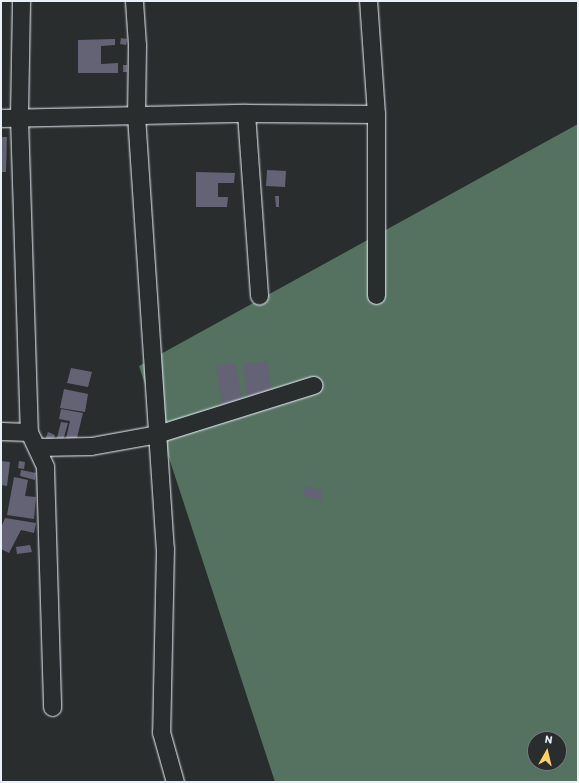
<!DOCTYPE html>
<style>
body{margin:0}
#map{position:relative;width:579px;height:783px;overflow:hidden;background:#2a2d2e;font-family:Itim,sans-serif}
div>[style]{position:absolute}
.green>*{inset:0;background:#557160}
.building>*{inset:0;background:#646375}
.roads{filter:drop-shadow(0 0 1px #e8f1f8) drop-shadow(0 0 1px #e8f1f8)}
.minor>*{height:17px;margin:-8.5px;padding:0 8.5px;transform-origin:8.5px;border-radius:8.5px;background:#2a2d2e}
span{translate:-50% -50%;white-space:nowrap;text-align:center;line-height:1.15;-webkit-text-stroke:3px #2a2d2e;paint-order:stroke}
.frame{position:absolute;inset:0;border:2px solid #e8f1f8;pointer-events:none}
.north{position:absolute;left:527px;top:731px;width:40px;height:40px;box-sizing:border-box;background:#2a2d2e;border:1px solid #767b7f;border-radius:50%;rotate:8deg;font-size:11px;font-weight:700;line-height:16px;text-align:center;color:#e8f1f8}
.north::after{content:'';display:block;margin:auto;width:14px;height:18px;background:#ffd166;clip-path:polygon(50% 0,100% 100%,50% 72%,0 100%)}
</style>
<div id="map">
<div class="green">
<div style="clip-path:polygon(evenodd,578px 124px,578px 782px,275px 782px,139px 366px,578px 124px,535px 739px,559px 739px,559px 763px,535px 763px,535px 739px)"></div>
</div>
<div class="building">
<div style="clip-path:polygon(121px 38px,127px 39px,126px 45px,120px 44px)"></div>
<div style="clip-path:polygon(115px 39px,115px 45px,101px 46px,101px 64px,118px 63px,118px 73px,78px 73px,78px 40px)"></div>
<div style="clip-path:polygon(123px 65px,127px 65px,127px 72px,123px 72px)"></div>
<div style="clip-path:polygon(1px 137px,7px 137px,6px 172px,1px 172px)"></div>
<div style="clip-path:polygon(267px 170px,286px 171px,285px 187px,266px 186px)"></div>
<div style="clip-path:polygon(196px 172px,235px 173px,234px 183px,218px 183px,218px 197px,228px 197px,227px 207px,196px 207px)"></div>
<div style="clip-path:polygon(275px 196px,279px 196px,279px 207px,276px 207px)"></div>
<div style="clip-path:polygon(268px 361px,272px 393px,247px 396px,243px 364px)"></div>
<div style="clip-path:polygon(236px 363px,242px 402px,222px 405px,216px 366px)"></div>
<div style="clip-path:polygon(71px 368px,92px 372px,88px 387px,67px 383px)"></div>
<div style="clip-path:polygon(64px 389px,88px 394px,85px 412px,60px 408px)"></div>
<div style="clip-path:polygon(61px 409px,83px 413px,75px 446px,65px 443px,70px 421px,59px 419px)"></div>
<div style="clip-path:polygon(61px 422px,68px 423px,62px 444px,56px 442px)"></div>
<div style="clip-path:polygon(48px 432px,55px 435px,52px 443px,45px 440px)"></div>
<div style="clip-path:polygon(1px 461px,10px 462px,7px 486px,1px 485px)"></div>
<div style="clip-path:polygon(19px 461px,25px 462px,24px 469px,18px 468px)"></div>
<div style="clip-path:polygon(21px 470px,36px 473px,35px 480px,20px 476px)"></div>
<div style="clip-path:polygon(14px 477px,28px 480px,25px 496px,36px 497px,34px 519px,7px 515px)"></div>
<div style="clip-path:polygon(306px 486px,323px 491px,321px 501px,303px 495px)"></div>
<div style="clip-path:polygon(5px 518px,36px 523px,34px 533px,21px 530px,9px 553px,1px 549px,1px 528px)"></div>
<div style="clip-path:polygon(30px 545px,32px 552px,17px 554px,16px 547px)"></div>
</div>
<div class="roads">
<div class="minor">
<div style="left:21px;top:1px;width:117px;rotate:91deg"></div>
<div style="left:19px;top:118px;width:314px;rotate:88.2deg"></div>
<div style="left:29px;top:432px;width:38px;rotate:65deg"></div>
<div style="left:45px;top:467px;width:240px;rotate:88.3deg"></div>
<div style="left:134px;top:1px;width:44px;rotate:86.1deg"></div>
<div style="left:137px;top:45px;width:70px;rotate:90.8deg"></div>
<div style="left:136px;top:115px;width:434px;rotate:86.2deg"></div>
<div style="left:165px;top:548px;width:184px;rotate:91.2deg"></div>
<div style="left:161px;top:732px;width:52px;rotate:74.4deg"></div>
<div style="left:246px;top:113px;width:183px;rotate:85.9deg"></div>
<div style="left:1px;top:118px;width:245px;rotate:-1.2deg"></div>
<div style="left:246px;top:113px;width:130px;rotate:0.4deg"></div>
<div style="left:376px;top:114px;width:113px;rotate:-94deg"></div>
<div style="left:376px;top:295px;width:181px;rotate:-90deg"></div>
<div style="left:1px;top:431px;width:28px;rotate:2deg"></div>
<div style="left:37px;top:447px;width:54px;rotate:-1.1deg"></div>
<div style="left:91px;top:446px;width:67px;rotate:-10.3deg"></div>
<div style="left:157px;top:434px;width:164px;rotate:-17.4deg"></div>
</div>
</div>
<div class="frame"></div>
<div class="north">N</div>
</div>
